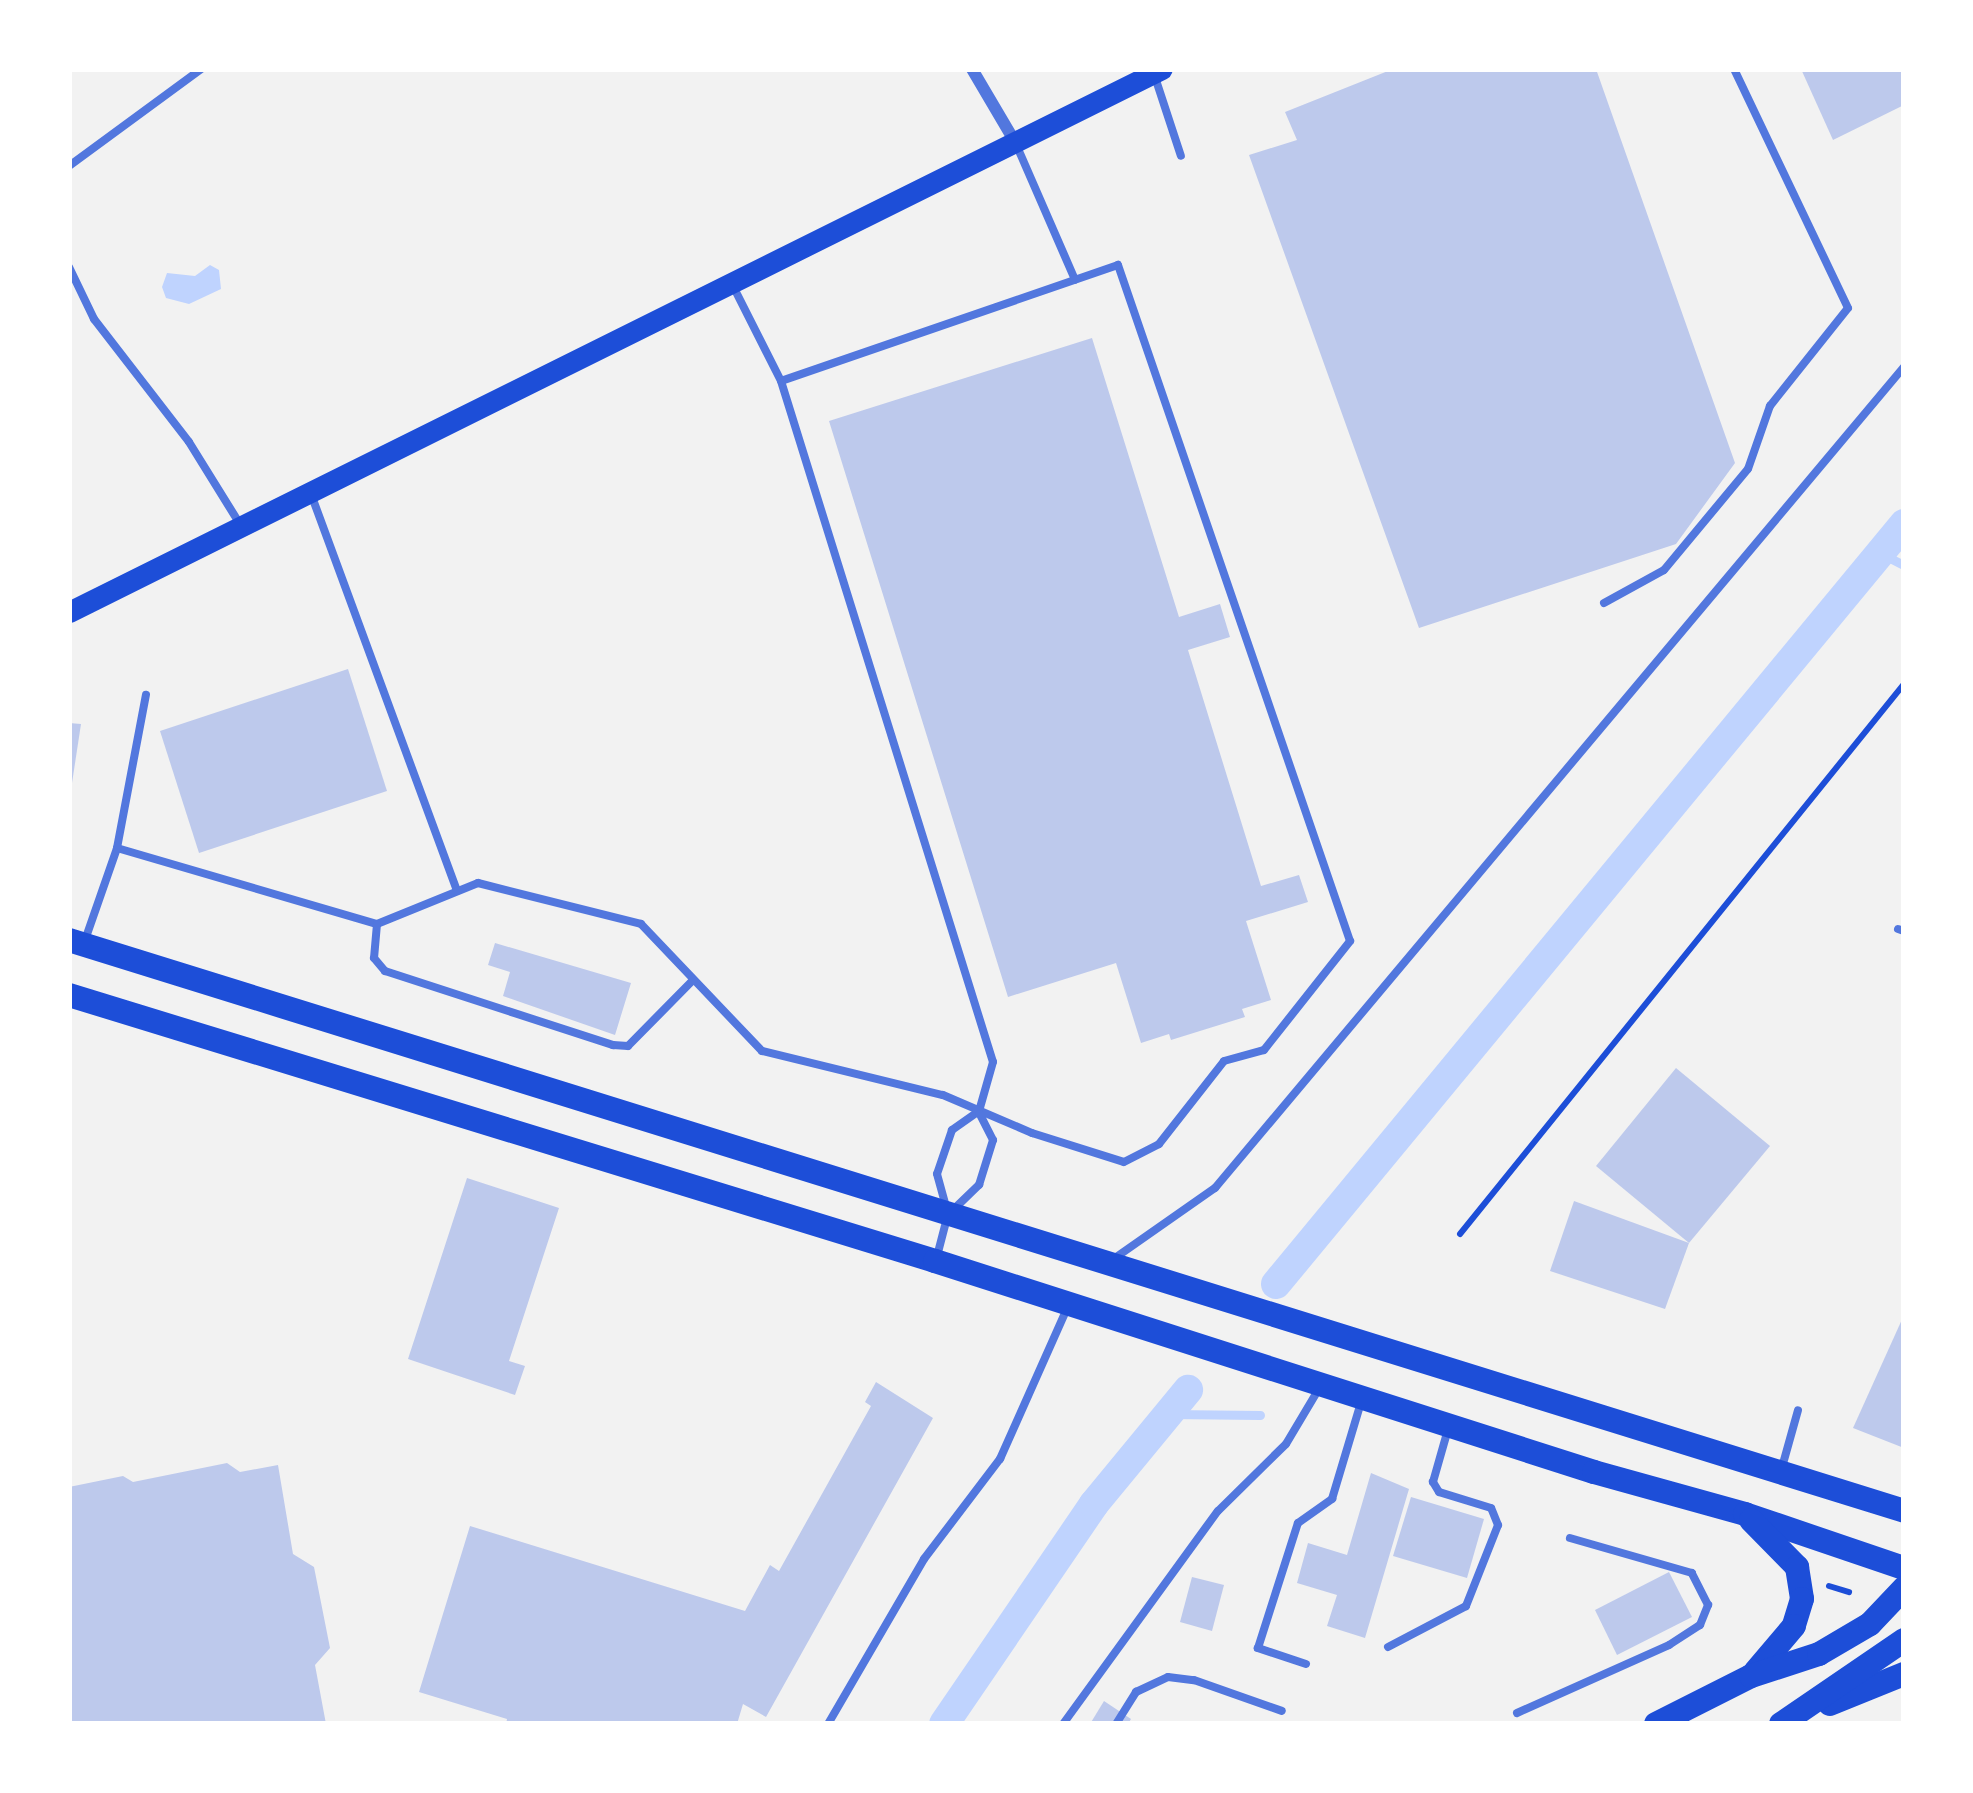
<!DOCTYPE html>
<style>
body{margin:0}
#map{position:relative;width:1973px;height:1793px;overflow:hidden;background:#f2f2f2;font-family:"Asap Condensed",sans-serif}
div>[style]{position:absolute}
.water>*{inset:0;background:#bfd3fe}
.stream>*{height:9px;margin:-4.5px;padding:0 4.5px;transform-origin:4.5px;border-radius:4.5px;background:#bfd3fe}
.canal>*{height:30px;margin:-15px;padding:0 15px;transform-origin:15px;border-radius:15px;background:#bfd3fe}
.building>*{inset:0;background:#bdc9ec}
.path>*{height:6px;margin:-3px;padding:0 3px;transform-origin:3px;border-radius:3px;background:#1d4ed8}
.service>*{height:8px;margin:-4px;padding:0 4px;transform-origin:4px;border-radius:4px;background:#5277de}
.minor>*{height:12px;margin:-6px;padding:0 6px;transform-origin:6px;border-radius:6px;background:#5277de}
.secondary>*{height:21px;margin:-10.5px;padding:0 10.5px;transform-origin:10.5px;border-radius:10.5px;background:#1d4ed8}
.primary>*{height:24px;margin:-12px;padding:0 12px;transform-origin:12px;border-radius:12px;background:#1d4ed8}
span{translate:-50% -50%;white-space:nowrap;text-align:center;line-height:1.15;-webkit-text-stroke:12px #fff;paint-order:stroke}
.frame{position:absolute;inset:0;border:72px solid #fff;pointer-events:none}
</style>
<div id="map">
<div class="water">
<div style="clip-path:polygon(210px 265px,219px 270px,221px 289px,189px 304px,166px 298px,162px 287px,167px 273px,195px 276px)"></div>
</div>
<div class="stream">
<div style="left:1880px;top:553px;width:27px;rotate:27deg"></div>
<div style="left:1168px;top:1414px;width:92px;rotate:0.6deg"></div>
</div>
<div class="canal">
<div style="left:1276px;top:1284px;width:986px;rotate:-50.43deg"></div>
<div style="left:944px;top:1724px;width:266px;rotate:-55.7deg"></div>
<div style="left:1094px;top:1504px;width:148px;rotate:-50.5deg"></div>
</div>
<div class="building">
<div style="clip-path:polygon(1393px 69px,1596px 69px,1735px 463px,1676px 544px,1419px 628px,1249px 155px,1297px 140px,1285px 112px)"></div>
<div style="clip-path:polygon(1801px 69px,1904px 69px,1904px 105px,1833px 140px)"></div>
<div style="clip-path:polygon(1092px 338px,1179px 617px,1220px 604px,1230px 637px,1188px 650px,1261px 886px,1299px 875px,1308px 902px,1246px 921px,1271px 1000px,1242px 1009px,1245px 1017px,1171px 1040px,1169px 1034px,1141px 1043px,1116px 963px,1008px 997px,829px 421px)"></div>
<div style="clip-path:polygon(348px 669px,387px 791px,199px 853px,160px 731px)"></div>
<div style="clip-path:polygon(69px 723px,81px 724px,72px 783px,69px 783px)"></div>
<div style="clip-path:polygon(495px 943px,631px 983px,615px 1035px,503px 996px,510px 972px,488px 965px)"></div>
<div style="clip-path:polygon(1676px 1068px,1770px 1146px,1689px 1243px,1596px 1166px)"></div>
<div style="clip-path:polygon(467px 1178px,559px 1208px,509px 1361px,525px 1366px,515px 1395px,408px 1359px)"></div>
<div style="clip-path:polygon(1574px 1201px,1689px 1243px,1665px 1309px,1550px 1271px)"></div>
<div style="clip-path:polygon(1904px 1315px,1904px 1448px,1853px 1428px)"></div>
<div style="clip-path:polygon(876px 1382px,933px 1418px,766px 1717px,743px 1704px,737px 1724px,506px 1724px,507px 1719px,419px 1692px,470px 1526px,745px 1611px,770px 1565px,779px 1571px,871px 1406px,865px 1402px)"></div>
<div style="clip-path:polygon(227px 1463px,240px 1472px,278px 1465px,293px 1554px,314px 1567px,330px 1648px,315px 1665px,326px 1724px,69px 1724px,69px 1487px,123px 1476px,133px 1482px)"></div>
<div style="clip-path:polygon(1371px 1473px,1409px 1489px,1365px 1638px,1327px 1626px,1337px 1595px,1297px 1583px,1308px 1543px,1347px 1555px)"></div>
<div style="clip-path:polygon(1411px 1497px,1484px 1519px,1467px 1578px,1393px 1556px)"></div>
<div style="clip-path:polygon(1669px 1572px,1692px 1617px,1617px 1655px,1595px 1610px)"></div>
<div style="clip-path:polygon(1192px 1577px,1224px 1585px,1212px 1631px,1180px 1622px)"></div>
<div style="clip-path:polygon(1104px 1701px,1131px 1719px,1128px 1724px,1090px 1724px)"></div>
</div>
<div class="path">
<div style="left:1460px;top:1234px;width:707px;rotate:-51.09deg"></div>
<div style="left:1829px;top:1586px;width:21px;rotate:17deg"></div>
</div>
<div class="service">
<div style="left:1154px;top:74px;width:86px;rotate:71.8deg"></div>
<div style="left:1016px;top:144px;width:148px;rotate:66.5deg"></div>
<div style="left:69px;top:166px;width:164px;rotate:-36.3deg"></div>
<div style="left:69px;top:267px;width:58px;rotate:64.3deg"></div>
<div style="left:94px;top:319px;width:155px;rotate:52.3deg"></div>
<div style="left:189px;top:442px;width:99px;rotate:58.2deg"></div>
<div style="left:732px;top:284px;width:109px;rotate:63.2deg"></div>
<div style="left:781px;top:381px;width:713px;rotate:72.71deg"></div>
<div style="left:993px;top:1062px;width:51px;rotate:105.9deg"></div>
<div style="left:979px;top:1111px;width:33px;rotate:145deg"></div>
<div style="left:952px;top:1130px;width:46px;rotate:108.8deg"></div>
<div style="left:937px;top:1174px;width:41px;rotate:74.6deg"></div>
<div style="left:948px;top:1214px;width:48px;rotate:104.6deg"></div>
<div style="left:311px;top:494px;width:423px;rotate:69.8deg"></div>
<div style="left:1604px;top:603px;width:68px;rotate:-28.8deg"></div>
<div style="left:1664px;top:570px;width:131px;rotate:-50.3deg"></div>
<div style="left:1748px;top:469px;width:67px;rotate:-70.8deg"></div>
<div style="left:1770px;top:406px;width:125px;rotate:-51.5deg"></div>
<div style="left:1848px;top:308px;width:265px;rotate:-115.5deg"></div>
<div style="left:117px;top:848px;width:271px;rotate:16.3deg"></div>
<div style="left:377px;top:924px;width:109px;rotate:-22.1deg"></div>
<div style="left:478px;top:883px;width:168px;rotate:14.1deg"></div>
<div style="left:641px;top:924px;width:175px;rotate:46.4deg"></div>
<div style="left:762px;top:1051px;width:186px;rotate:13.7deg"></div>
<div style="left:943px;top:1095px;width:97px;rotate:23.1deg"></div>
<div style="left:1032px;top:1133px;width:96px;rotate:17.5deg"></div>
<div style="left:1124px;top:1162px;width:39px;rotate:-27deg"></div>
<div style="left:1159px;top:1144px;width:105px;rotate:-51.9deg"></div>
<div style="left:1224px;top:1061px;width:41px;rotate:-15.4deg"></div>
<div style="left:1264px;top:1050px;width:139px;rotate:-51.7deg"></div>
<div style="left:1350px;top:941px;width:715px;rotate:-108.94deg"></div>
<div style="left:1118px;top:265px;width:356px;rotate:161deg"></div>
<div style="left:377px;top:924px;width:34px;rotate:95deg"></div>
<div style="left:374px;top:958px;width:17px;rotate:50deg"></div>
<div style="left:385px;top:971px;width:240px;rotate:18deg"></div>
<div style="left:613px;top:1045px;width:15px;rotate:4deg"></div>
<div style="left:628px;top:1046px;width:93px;rotate:-45.4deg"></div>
<div style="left:1898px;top:929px;width:6px;rotate:18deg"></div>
<div style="left:84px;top:943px;width:101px;rotate:-70.8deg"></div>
<div style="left:117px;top:848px;width:156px;rotate:-79.3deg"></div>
<div style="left:954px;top:1209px;width:35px;rotate:-44deg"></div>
<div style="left:979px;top:1185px;width:47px;rotate:-72.7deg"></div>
<div style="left:993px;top:1140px;width:29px;rotate:-117deg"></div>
<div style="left:1112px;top:1260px;width:126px;rotate:-35deg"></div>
<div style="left:1215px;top:1188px;width:1072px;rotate:-50deg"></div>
<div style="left:1781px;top:1471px;width:63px;rotate:-74.4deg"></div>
<div style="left:1388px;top:1647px;width:88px;rotate:-27.7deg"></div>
<div style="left:1466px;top:1606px;width:87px;rotate:-68.4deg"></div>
<div style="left:1498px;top:1525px;width:18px;rotate:-112deg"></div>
<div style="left:1491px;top:1508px;width:54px;rotate:-162.9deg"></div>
<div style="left:1439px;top:1492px;width:12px;rotate:-121deg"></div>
<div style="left:1433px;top:1482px;width:51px;rotate:-74.1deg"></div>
<div style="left:1306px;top:1664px;width:51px;rotate:-161.6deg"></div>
<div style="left:1258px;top:1648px;width:131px;rotate:-72.3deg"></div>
<div style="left:1298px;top:1523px;width:42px;rotate:-35.2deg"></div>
<div style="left:1332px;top:1499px;width:104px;rotate:-73.3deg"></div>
<div style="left:1517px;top:1713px;width:167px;rotate:-24.1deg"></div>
<div style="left:1669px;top:1645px;width:37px;rotate:-33deg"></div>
<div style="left:1700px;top:1625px;width:22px;rotate:-68deg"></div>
<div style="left:1708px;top:1605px;width:36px;rotate:-117deg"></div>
<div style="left:1692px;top:1573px;width:127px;rotate:-164deg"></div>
<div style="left:828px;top:1724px;width:191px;rotate:-59.8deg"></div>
<div style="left:924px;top:1559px;width:126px;rotate:-52.8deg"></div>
<div style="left:1000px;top:1459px;width:167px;rotate:-66deg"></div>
<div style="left:1063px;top:1724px;width:263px;rotate:-54deg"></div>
<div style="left:1218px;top:1511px;width:95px;rotate:-44.6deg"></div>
<div style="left:1286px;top:1444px;width:66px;rotate:-59.2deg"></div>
<div style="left:1116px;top:1724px;width:38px;rotate:-58deg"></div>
<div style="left:1136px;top:1692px;width:35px;rotate:-25deg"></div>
<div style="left:1168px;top:1677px;width:26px;rotate:7deg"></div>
<div style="left:1194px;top:1680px;width:93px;rotate:19.4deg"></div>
</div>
<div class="minor">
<div style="left:972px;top:69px;width:85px;rotate:59.5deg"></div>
</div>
<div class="secondary">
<div style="left:69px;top:612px;width:1220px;rotate:-26.42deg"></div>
</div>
<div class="primary">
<div style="left:69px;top:940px;width:1922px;rotate:17.28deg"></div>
<div style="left:69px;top:995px;width:906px;rotate:17.07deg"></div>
<div style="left:935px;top:1261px;width:692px;rotate:17.75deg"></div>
<div style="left:1594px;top:1472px;width:157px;rotate:15.5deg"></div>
<div style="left:1745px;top:1514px;width:168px;rotate:18.8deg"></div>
<div style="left:1751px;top:1520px;width:66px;rotate:45.6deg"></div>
<div style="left:1797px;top:1567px;width:32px;rotate:81deg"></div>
<div style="left:1802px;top:1599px;width:28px;rotate:107deg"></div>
<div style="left:1794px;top:1626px;width:60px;rotate:130.3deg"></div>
<div style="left:1830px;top:1704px;width:80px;rotate:-22.1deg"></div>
<div style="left:1656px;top:1724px;width:106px;rotate:-26.8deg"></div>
<div style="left:1751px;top:1676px;width:71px;rotate:-17.9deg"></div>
<div style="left:1819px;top:1654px;width:59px;rotate:-30.5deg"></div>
<div style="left:1870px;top:1624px;width:50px;rotate:-46.6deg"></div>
<div style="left:1781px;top:1724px;width:149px;rotate:-34.3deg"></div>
</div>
<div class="frame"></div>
</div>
